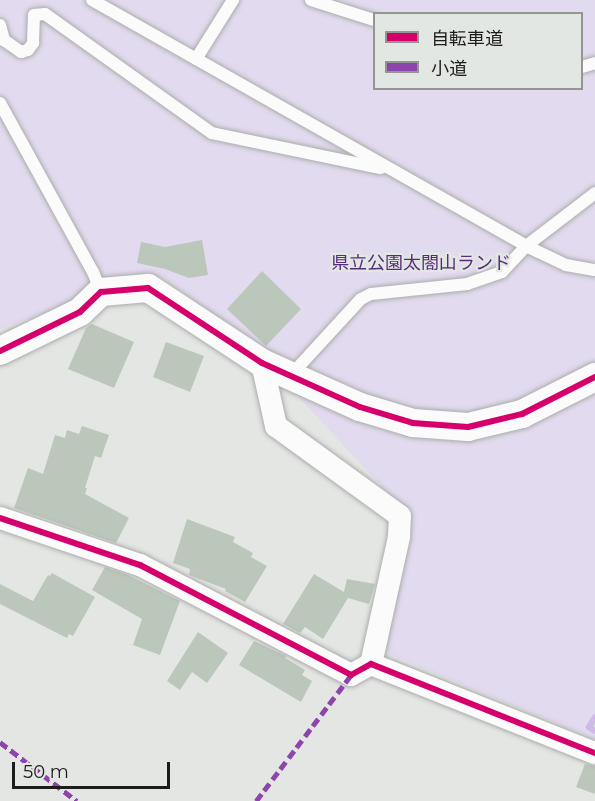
<!DOCTYPE html>
<meta charset="utf-8">
<style>
body{margin:0}
#map{position:relative;width:595px;height:801px;overflow:hidden;background:#e4e6e4;font-family:Montserrat,"Noto Sans JP",sans-serif}
div>[style]{position:absolute}
.green>*{inset:0;background:#e2daee}
.stream>*{height:6px;margin:-3px;padding:0 3px;transform-origin:3px;border-radius:3px;background:#cfb9e8}
.building>*{inset:0;background:#bbc7bb}
.roads{filter:drop-shadow(0 0 2px #abadab) drop-shadow(0 0 2px #abadab)}
.service>*{height:12px;margin:-6px;padding:0 6px;transform-origin:6px;border-radius:6px;background:#fbfbfb}
.minor>*{height:22px;margin:-11px;padding:0 11px;transform-origin:11px;border-radius:11px;background:#fbfbfb}
.tertiary>*{height:28px;margin:-14px;padding:0 14px;transform-origin:14px;border-radius:14px;background:#fbfbfb}
.quiet>*{height:4.5px;margin-top:-2.25px;transform-origin:0;background:repeating-linear-gradient(90deg,#8e44ad 0 9px,transparent 0 13.5px)}
.cycleway>*{height:6px;margin:-3px;padding:0 3px;transform-origin:3px;border-radius:3px;background:#d6006c}
span{translate:-50% -50%;white-space:nowrap;text-align:center;line-height:1.15;-webkit-text-stroke:4.5px #e3e7e3;paint-order:stroke}
.park-label{font-size:18px;color:#562c7b}
.legend{position:absolute;left:373px;top:12px;width:210px;height:78px;box-sizing:border-box;background:#e3e7e3;border:2px solid #939693;margin:0;padding:8px 10px;list-style:none;font-size:18px;color:#1b1c1b}
.legend li{display:flex;align-items:center;gap:12px;height:30px}
.legend b{width:30px;border:2px solid #939693}
.scale{position:absolute;left:12px;top:762px;width:158px;height:27px;box-sizing:border-box;border:3px solid #1b1c1b;border-top:0;padding-left:8px;font-size:18px;line-height:21px;white-space:nowrap;color:#1b1c1b;-webkit-text-stroke:4px #e3e7e3;paint-order:stroke}
</style>
<div id="map">
<div class="green">
<div style="clip-path:polygon(evenodd,0 0,595px 0,595px 739px,381px 651px,409px 516px,282px 379px,274px 357px,161px 277px,101px 292px,0 329px,0 0,374px 14px,582px 14px,582px 88px,374px 88px,374px 14px)"></div>
</div>
<div class="stream">
<div style="left:595px;top:717px;width:12px;rotate:121deg"></div>
<div style="left:589px;top:727px;width:7px;rotate:34deg"></div>
</div>
<div class="building">
<div style="clip-path:polygon(202px 240px,208px 275px,189px 278px,165px 269px,137px 263px,141px 242px,165px 247px)"></div>
<div style="clip-path:polygon(262px 271px,301px 309px,266px 346px,227px 309px)"></div>
<div style="clip-path:polygon(92px 324px,134px 342px,114px 388px,68px 369px,86px 328px)"></div>
<div style="clip-path:polygon(166px 342px,204px 356px,190px 392px,153px 377px)"></div>
<div style="clip-path:polygon(82px 426px,109px 435px,101px 458px,95px 456px,85px 488px,87px 488px,85px 494px,129px 518px,116px 543px,14px 508px,28px 468px,43px 474px,55px 435px,65px 438px,67px 430px,79px 434px)"></div>
<div style="clip-path:polygon(187px 519px,235px 537px,233px 542px,253px 553px,251px 557px,267px 566px,245px 602px,225px 591px,226px 589px,189px 575px,190px 569px,173px 563px)"></div>
<div style="clip-path:polygon(105px 567px,126px 574px,180px 601px,160px 655px,133px 645px,142px 619px,92px 590px)"></div>
<div style="clip-path:polygon(52px 573px,95px 597px,73px 636px,69px 634px,67px 638px,0 604px,0 584px,33px 601px,48px 575px,50px 576px)"></div>
<div style="clip-path:polygon(314px 574px,344px 592px,347px 579px,375px 584px,369px 604px,348px 598px,323px 639px,305px 627px,300px 633px,283px 624px)"></div>
<div style="clip-path:polygon(198px 632px,228px 653px,207px 683px,192px 672px,180px 690px,167px 681px)"></div>
<div style="clip-path:polygon(254px 641px,286px 656px,285px 658px,305px 670px,302px 675px,312px 681px,301px 702px,239px 665px)"></div>
<div style="clip-path:polygon(585px 764px,595px 766px,595px 794px,576px 787px)"></div>
</div>
<div class="roads">
<div class="service">
<div style="left:92px;top:0;width:499px;rotate:29.5deg"></div>
<div style="left:526px;top:246px;width:44px;rotate:25.4deg"></div>
<div style="left:566px;top:265px;width:29px;rotate:10deg"></div>
<div style="left:311px;top:0;width:66px;rotate:17.6deg"></div>
<div style="left:0;top:25px;width:16px;rotate:75deg"></div>
<div style="left:4px;top:40px;width:21px;rotate:35deg"></div>
<div style="left:21px;top:52px;width:7px;rotate:-16deg"></div>
<div style="left:28px;top:50px;width:9px;rotate:-54deg"></div>
<div style="left:33px;top:43px;width:28px;rotate:-88deg"></div>
<div style="left:34px;top:15px;width:11px;rotate:-5deg"></div>
<div style="left:45px;top:14px;width:205px;rotate:35.5deg"></div>
<div style="left:212px;top:133px;width:172px;rotate:11.8deg"></div>
<div style="left:196px;top:59px;width:70px;rotate:-57.9deg"></div>
<div style="left:582px;top:67px;width:14px;rotate:-17deg"></div>
<div style="left:0;top:103px;width:193px;rotate:61.2deg"></div>
<div style="left:93px;top:272px;width:22px;rotate:68deg"></div>
<div style="left:291px;top:375px;width:103px;rotate:-47.4deg"></div>
<div style="left:361px;top:299px;width:11px;rotate:-27deg"></div>
<div style="left:371px;top:294px;width:97px;rotate:-5.9deg"></div>
<div style="left:467px;top:284px;width:37px;rotate:-19deg"></div>
<div style="left:502px;top:272px;width:35px;rotate:-47deg"></div>
<div style="left:526px;top:246px;width:87px;rotate:-37.5deg"></div>
</div>
<div class="minor">
<div style="left:262px;top:363px;width:65px;rotate:77.5deg"></div>
<div style="left:276px;top:426px;width:153px;rotate:36deg"></div>
<div style="left:400px;top:516px;width:21px;rotate:93deg"></div>
<div style="left:399px;top:537px;width:130px;rotate:102.4deg"></div>
<div style="left:0;top:518px;width:148px;rotate:18.6deg"></div>
<div style="left:140px;top:565px;width:238px;rotate:27.5deg"></div>
<div style="left:351px;top:675px;width:23px;rotate:-29deg"></div>
<div style="left:371px;top:664px;width:241px;rotate:21.7deg"></div>
</div>
<div class="tertiary">
<div style="left:0;top:351px;width:89px;rotate:-26deg"></div>
<div style="left:80px;top:312px;width:29px;rotate:-44deg"></div>
<div style="left:101px;top:292px;width:47px;rotate:-4.9deg"></div>
<div style="left:148px;top:288px;width:136px;rotate:33.3deg"></div>
<div style="left:262px;top:363px;width:107px;rotate:24.2deg"></div>
<div style="left:360px;top:407px;width:55px;rotate:16.8deg"></div>
<div style="left:413px;top:423px;width:55px;rotate:4.2deg"></div>
<div style="left:468px;top:427px;width:56px;rotate:-13.5deg"></div>
<div style="left:522px;top:414px;width:82px;rotate:-26.9deg"></div>
</div>
</div>
<div class="quiet">
<div style="left:0;top:742px;width:97px;rotate:37.5deg"></div>
<div style="left:256px;top:801px;width:158px;rotate:-53deg"></div>
</div>
<div class="cycleway">
<div style="left:0;top:351px;width:89px;rotate:-26deg"></div>
<div style="left:80px;top:312px;width:29px;rotate:-44deg"></div>
<div style="left:101px;top:292px;width:47px;rotate:-4.9deg"></div>
<div style="left:148px;top:288px;width:136px;rotate:33.3deg"></div>
<div style="left:262px;top:363px;width:107px;rotate:24.2deg"></div>
<div style="left:360px;top:407px;width:55px;rotate:16.8deg"></div>
<div style="left:413px;top:423px;width:55px;rotate:4.2deg"></div>
<div style="left:468px;top:427px;width:56px;rotate:-13.5deg"></div>
<div style="left:522px;top:414px;width:82px;rotate:-26.9deg"></div>
<div style="left:0;top:518px;width:148px;rotate:18.6deg"></div>
<div style="left:140px;top:565px;width:238px;rotate:27.5deg"></div>
<div style="left:351px;top:675px;width:23px;rotate:-29deg"></div>
<div style="left:371px;top:664px;width:241px;rotate:21.7deg"></div>
</div>
<div class="park-label">
<span style="left:421px;top:263px">県立公園太閤山ランド</span>
</div>
<ul class="legend">
<li><b style="height:8px;background:#d6006c"></b>自転車道</li>
<li><b style="height:8px;background:#8e44ad"></b>小道</li>
</ul>
<div class="scale">50 m</div>
</div>
